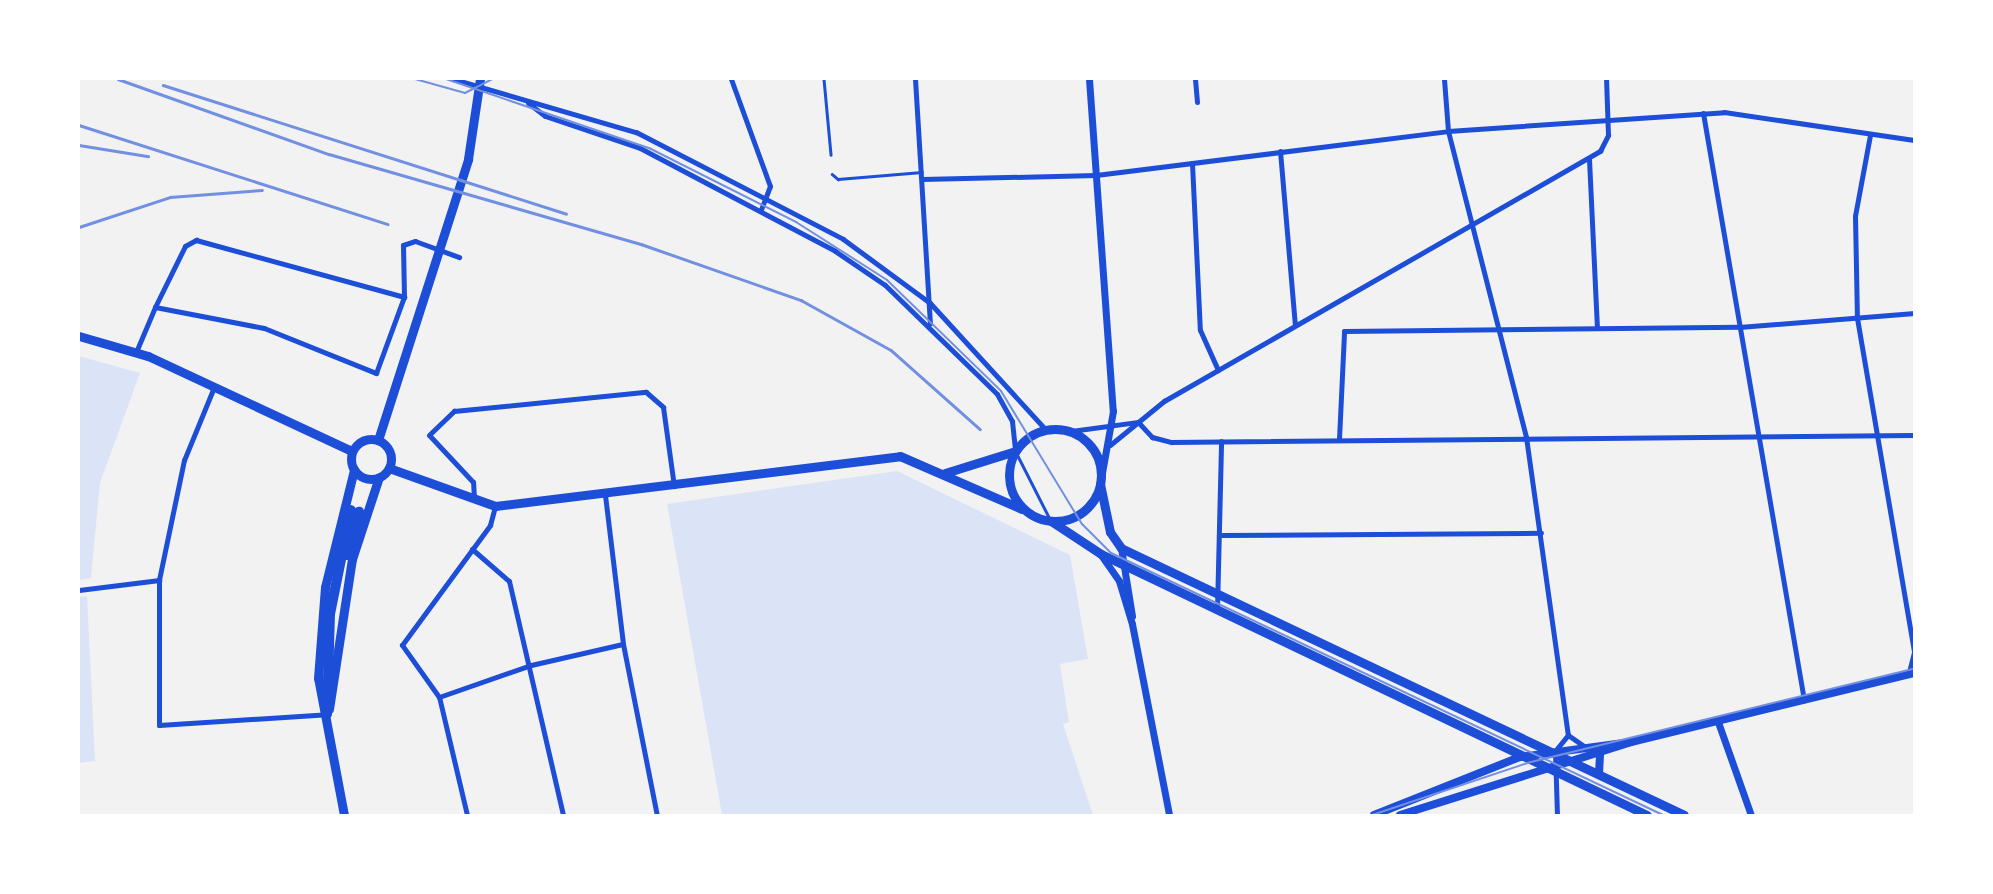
<!DOCTYPE html>
<style>
body{margin:0}
#map{position:relative;width:1993px;height:894px;overflow:hidden;background:#f2f2f2;font-family:Lato,sans-serif}
div>[style]{position:absolute}
.green>*{inset:0;background:#dbe4f7}
.service>*{height:2.5px;margin:-1.25px;padding:0 1.25px;transform-origin:1.25px;border-radius:1.25px;background:#1d4ed8}
.minor>*{height:5px;margin:-2.5px;padding:0 2.5px;transform-origin:2.5px;border-radius:2.5px;background:#1d4ed8}
.tertiary>*{height:7px;margin:-3.5px;padding:0 3.5px;transform-origin:3.5px;border-radius:3.5px;background:#1d4ed8}
.secondary>*{height:8px;margin:-4px;padding:0 4px;transform-origin:4px;border-radius:4px;background:#1d4ed8}
.primary>*{height:9px;margin:-4.5px;padding:0 4.5px;transform-origin:4.5px;border-radius:4.5px;background:#1d4ed8}
.primary>.ring{margin:-4.5px;padding:0;box-sizing:content-box;background:none;border:9px solid #1d4ed8;border-radius:50%}
.motorway>*{height:10px;margin:-5px;padding:0 5px;transform-origin:5px;border-radius:5px;background:#1d4ed8}
.tram>*{height:2px;margin:-1px;padding:0 1px;transform-origin:1px;border-radius:1px;background:#7290e2}
.rail>*{height:2.5px;margin:-1.25px;padding:0 1.25px;transform-origin:1.25px;border-radius:1.25px;background:#7290e2}
span{translate:-50% -50%;white-space:nowrap;text-align:center;line-height:1.15;-webkit-text-stroke:6px #fff;paint-order:stroke}
.frame{position:absolute;inset:0;border:80px solid #fff;pointer-events:none}
</style>
<div id="map">
<div class="green">
<div style="clip-path:polygon(79px 356px,140px 373px,100px 483px,91px 578px,79px 580px)"></div>
<div style="clip-path:polygon(897px 471px,1070px 555px,1088px 659px,1060px 664px,1069px 722px,1063px 724px,1093px 815px,722px 815px,667px 504px)"></div>
<div style="clip-path:polygon(87px 596px,95px 761px,79px 763px,79px 597px)"></div>
</div>
<div class="service">
<div style="left:824px;top:79px;width:76px;rotate:84.7deg"></div>
<div style="left:832px;top:174px;width:8px;rotate:40deg"></div>
<div style="left:838px;top:179px;width:84px;rotate:-4.8deg"></div>
<div style="left:1017px;top:454px;width:73px;rotate:63.1deg"></div>
</div>
<div class="minor">
<div style="left:453px;top:79px;width:191px;rotate:16.2deg"></div>
<div style="left:636px;top:132px;width:233px;rotate:27.3deg"></div>
<div style="left:843px;top:239px;width:108px;rotate:36.3deg"></div>
<div style="left:930px;top:303px;width:173px;rotate:47.6deg"></div>
<div style="left:731px;top:79px;width:114px;rotate:70deg"></div>
<div style="left:770px;top:186px;width:26px;rotate:111deg"></div>
<div style="left:915px;top:79px;width:245px;rotate:86.5deg"></div>
<div style="left:1195px;top:79px;width:23px;rotate:85deg"></div>
<div style="left:1444px;top:79px;width:52px;rotate:85.6deg"></div>
<div style="left:1448px;top:131px;width:316px;rotate:75.7deg"></div>
<div style="left:1526px;top:437px;width:301px;rotate:82deg"></div>
<div style="left:1568px;top:735px;width:19px;rotate:35deg"></div>
<div style="left:528px;top:103px;width:21px;rotate:37deg"></div>
<div style="left:545px;top:116px;width:100px;rotate:18.6deg"></div>
<div style="left:640px;top:148px;width:221px;rotate:27.8deg"></div>
<div style="left:835px;top:251px;width:60px;rotate:34.2deg"></div>
<div style="left:885px;top:285px;width:156px;rotate:44.2deg"></div>
<div style="left:997px;top:394px;width:31px;rotate:61deg"></div>
<div style="left:1012px;top:421px;width:30px;rotate:84deg"></div>
<div style="left:1703px;top:113px;width:596px;rotate:80.24deg"></div>
<div style="left:1870px;top:135px;width:82px;rotate:100.5deg"></div>
<div style="left:1855px;top:216px;width:102px;rotate:88.9deg"></div>
<div style="left:1857px;top:318px;width:339px;rotate:80.3deg"></div>
<div style="left:1914px;top:652px;width:21px;rotate:104deg"></div>
<div style="left:1280px;top:151px;width:175px;rotate:85.1deg"></div>
<div style="left:1589px;top:159px;width:168px;rotate:87.3deg"></div>
<div style="left:1192px;top:163px;width:167px;rotate:87.3deg"></div>
<div style="left:1200px;top:330px;width:44px;rotate:65.8deg"></div>
<div style="left:922px;top:179px;width:174px;rotate:-1.3deg"></div>
<div style="left:1096px;top:175px;width:355px;rotate:-7.1deg"></div>
<div style="left:1448px;top:131px;width:277px;rotate:-3.9deg"></div>
<div style="left:1724px;top:112px;width:192px;rotate:8.4deg"></div>
<div style="left:155px;top:307px;width:68px;rotate:-63.8deg"></div>
<div style="left:185px;top:246px;width:13px;rotate:-29deg"></div>
<div style="left:196px;top:240px;width:216px;rotate:15.3deg"></div>
<div style="left:136px;top:352px;width:49px;rotate:-67.1deg"></div>
<div style="left:155px;top:307px;width:111px;rotate:10.9deg"></div>
<div style="left:264px;top:328px;width:121px;rotate:21.9deg"></div>
<div style="left:376px;top:373px;width:81px;rotate:-69.8deg"></div>
<div style="left:404px;top:297px;width:52px;rotate:-91.1deg"></div>
<div style="left:403px;top:245px;width:13px;rotate:-18deg"></div>
<div style="left:415px;top:241px;width:47px;rotate:20deg"></div>
<div style="left:214px;top:387px;width:79px;rotate:112.3deg"></div>
<div style="left:184px;top:460px;width:123px;rotate:101.8deg"></div>
<div style="left:159px;top:580px;width:145px;rotate:90deg"></div>
<div style="left:159px;top:725px;width:168px;rotate:-3.7deg"></div>
<div style="left:1138px;top:422px;width:21px;rotate:47deg"></div>
<div style="left:1152px;top:437px;width:20px;rotate:15deg"></div>
<div style="left:1171px;top:442px;width:743px;rotate:-0.54deg"></div>
<div style="left:1071px;top:431px;width:68px;rotate:-7.7deg"></div>
<div style="left:1339px;top:439px;width:108px;rotate:-87.3deg"></div>
<div style="left:1344px;top:331px;width:395px;rotate:-0.6deg"></div>
<div style="left:1739px;top:327px;width:176px;rotate:-4.6deg"></div>
<div style="left:1110px;top:445px;width:70px;rotate:-39.2deg"></div>
<div style="left:1164px;top:401px;width:503px;rotate:-29.83deg"></div>
<div style="left:1600px;top:151px;width:18px;rotate:-63deg"></div>
<div style="left:1608px;top:135px;width:56px;rotate:-92deg"></div>
<div style="left:605px;top:495px;width:150px;rotate:83.1deg"></div>
<div style="left:623px;top:644px;width:174px;rotate:78.8deg"></div>
<div style="left:474px;top:499px;width:17px;rotate:-93deg"></div>
<div style="left:473px;top:482px;width:64px;rotate:-133.1deg"></div>
<div style="left:429px;top:435px;width:35px;rotate:-44deg"></div>
<div style="left:454px;top:411px;width:193px;rotate:-5.7deg"></div>
<div style="left:646px;top:392px;width:23px;rotate:41deg"></div>
<div style="left:663px;top:407px;width:80px;rotate:82.1deg"></div>
<div style="left:1222px;top:535px;width:319px;rotate:-0.4deg"></div>
<div style="left:472px;top:549px;width:49px;rotate:40.9deg"></div>
<div style="left:509px;top:581px;width:240px;rotate:77deg"></div>
<div style="left:79px;top:590px;width:81px;rotate:-7.1deg"></div>
<div style="left:1217px;top:609px;width:168px;rotate:-88.6deg"></div>
<div style="left:439px;top:697px;width:97px;rotate:-19.2deg"></div>
<div style="left:531px;top:665px;width:94px;rotate:-12.9deg"></div>
<div style="left:467px;top:815px;width:121px;rotate:-103.3deg"></div>
<div style="left:439px;top:697px;width:64px;rotate:-125.4deg"></div>
<div style="left:402px;top:645px;width:149px;rotate:-53.7deg"></div>
<div style="left:490px;top:525px;width:20px;rotate:-75deg"></div>
<div style="left:1557px;top:815px;width:64px;rotate:-91.8deg"></div>
<div style="left:1555px;top:751px;width:21px;rotate:-51deg"></div>
</div>
<div class="tertiary">
<div style="left:1089px;top:79px;width:333px;rotate:85.9deg"></div>
<div style="left:1113px;top:411px;width:74px;rotate:100.1deg"></div>
<div style="left:1121px;top:548px;width:69px;rotate:80.8deg"></div>
<div style="left:1101px;top:555px;width:32px;rotate:55deg"></div>
<div style="left:1119px;top:581px;width:45px;rotate:73.2deg"></div>
<div style="left:1132px;top:624px;width:195px;rotate:79deg"></div>
<div style="left:1718px;top:722px;width:99px;rotate:70.5deg"></div>
</div>
<div class="secondary">
<div style="left:1599px;top:774px;width:20px;rotate:-87deg"></div>
<div style="left:1374px;top:815px;width:157px;rotate:-21.7deg"></div>
<div style="left:1520px;top:757px;width:112px;rotate:-7.7deg"></div>
<div style="left:1400px;top:815px;width:242px;rotate:-17.5deg"></div>
<div style="left:1631px;top:742px;width:291px;rotate:-13.7deg"></div>
</div>
<div class="primary">
<div style="left:79px;top:336px;width:72px;rotate:16.2deg"></div>
<div style="left:148px;top:356px;width:225px;rotate:25deg"></div>
<div class="ring" style="left:1009px;top:429px;width:83px;height:83px"></div>
<div class="ring" style="left:351px;top:439px;width:31px;height:31px"></div>
<div style="left:378px;top:440px;width:295px;rotate:-72.2deg"></div>
<div style="left:468px;top:159px;width:81px;rotate:-81.5deg"></div>
<div style="left:389px;top:468px;width:113px;rotate:19.7deg"></div>
<div style="left:495px;top:506px;width:408px;rotate:-7deg"></div>
<div style="left:900px;top:456px;width:133px;rotate:23.5deg"></div>
<div style="left:945px;top:473px;width:73px;rotate:-17.4deg"></div>
<div style="left:1100px;top:484px;width:49px;rotate:78.2deg"></div>
<div style="left:1110px;top:532px;width:19px;rotate:55deg"></div>
<div style="left:1121px;top:548px;width:623px;rotate:25.37deg"></div>
<div style="left:1051px;top:521px;width:60px;rotate:33.4deg"></div>
<div style="left:1101px;top:554px;width:605px;rotate:25.55deg"></div>
<div style="left:329px;top:709px;width:152px;rotate:-81.3deg"></div>
<div style="left:352px;top:559px;width:86px;rotate:-71.8deg"></div>
<div style="left:344px;top:815px;width:139px;rotate:-100.7deg"></div>
<div style="left:318px;top:678px;width:91px;rotate:-85.6deg"></div>
<div style="left:325px;top:587px;width:121px;rotate:-76.1deg"></div>
</div>
<div class="motorway">
<div style="left:347px;top:555px;width:45px;rotate:-74.4deg"></div>
<div style="left:327px;top:714px;width:100px;rotate:-88.3deg"></div>
<div style="left:330px;top:614px;width:106px;rotate:-78.6deg"></div>
</div>
<div class="tram">
<div style="left:415px;top:79px;width:52px;rotate:15.6deg"></div>
<div style="left:465px;top:93px;width:30px;rotate:-27deg"></div>
<div style="left:446px;top:79px;width:214px;rotate:18.8deg"></div>
<div style="left:649px;top:148px;width:165px;rotate:26.7deg"></div>
<div style="left:796px;top:222px;width:108px;rotate:32.5deg"></div>
<div style="left:887px;top:280px;width:159px;rotate:44.2deg"></div>
<div style="left:1001px;top:391px;width:156px;rotate:58.7deg"></div>
<div style="left:1082px;top:524px;width:41px;rotate:45deg"></div>
<div style="left:1111px;top:553px;width:611px;rotate:25.39deg"></div>
<div style="left:1372px;top:815px;width:163px;rotate:-18.5deg"></div>
<div style="left:1527px;top:763px;width:398px;rotate:-13.7deg"></div>
</div>
<div class="rail">
<div style="left:118px;top:79px;width:224px;rotate:19.6deg"></div>
<div style="left:329px;top:154px;width:325px;rotate:16.1deg"></div>
<div style="left:641px;top:244px;width:170px;rotate:19.3deg"></div>
<div style="left:801px;top:300px;width:103px;rotate:29.1deg"></div>
<div style="left:891px;top:350px;width:119px;rotate:41.6deg"></div>
<div style="left:163px;top:85px;width:423px;rotate:17.7deg"></div>
<div style="left:79px;top:125px;width:324px;rotate:17.8deg"></div>
<div style="left:79px;top:145px;width:70px;rotate:9.1deg"></div>
<div style="left:79px;top:227px;width:96px;rotate:-18.2deg"></div>
<div style="left:170px;top:197px;width:92px;rotate:-4.4deg"></div>
</div>
<div class="frame"></div>
</div>
